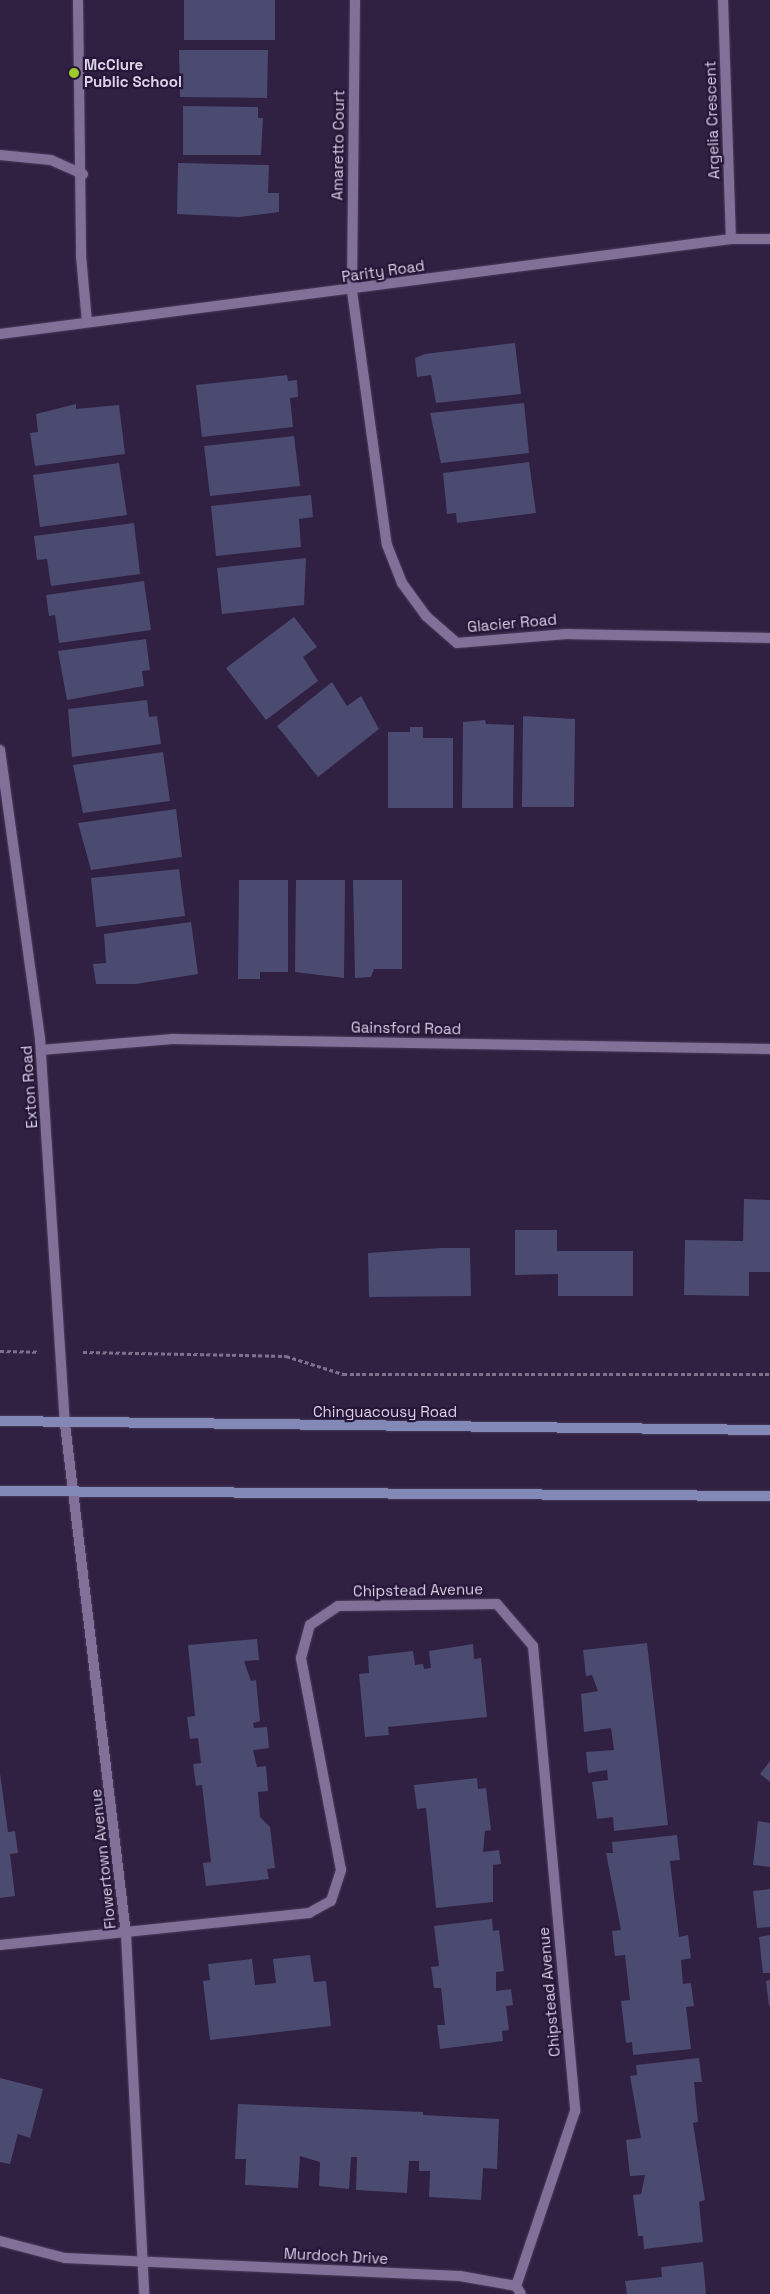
<!DOCTYPE html>
<style>
body{margin:0}
#map{position:relative;width:770px;height:2294px;overflow:hidden;background:#302042;font-family:"Space Grotesk",sans-serif}
div>[style]{position:absolute}
.building>*{inset:0;background:#4b4a71}
.path>*{height:3px;margin-top:-1.5px;transform-origin:0;background:repeating-linear-gradient(90deg,#7e718e 0 4px,transparent 0 6.5px)}
.roads{filter:drop-shadow(0 0 1px #4b3d5a) drop-shadow(0 0 1px #4b3d5a)}
.service>*{height:10px;margin:-5px;padding:0 5px;transform-origin:5px;border-radius:5px;background:#827099}
.minor>*{height:10px;margin:-5px;padding:0 5px;transform-origin:5px;border-radius:5px;background:#827099}
.tertiary>*{height:10px;margin:-5px;padding:0 5px;transform-origin:5px;border-radius:5px;background:#827099}
.secondary>*{height:10px;margin:-5px;padding:0 5px;transform-origin:5px;border-radius:5px;background:#8289b6}
.dots>*{width:14px;height:14px;translate:-50% -50%;box-sizing:border-box;border:2px solid #261638;border-radius:50%}
span{translate:-50% -50%;white-space:nowrap;text-align:center;line-height:1.15;-webkit-text-stroke:4.5px #261638;paint-order:stroke}
.poi-label{font-size:15px;color:#dcd3e9;font-weight:700}
.left{translate:0 -50%;text-align:left}
.street-label{font-size:15px;color:#dcd3e9}
</style>
<div id="map">
<div class="building">
<div style="clip-path:polygon(184px 0,275px 0,275px 40px,184px 40px)"></div>
<div style="clip-path:polygon(179px 50px,268px 50px,267px 98px,180px 97px)"></div>
<div style="clip-path:polygon(183px 106px,258px 107px,258px 118px,263px 118px,261px 155px,183px 155px)"></div>
<div style="clip-path:polygon(178px 163px,269px 165px,268px 193px,279px 193px,279px 212px,239px 217px,177px 214px)"></div>
<div style="clip-path:polygon(515px 343px,521px 394px,436px 403px,431px 375px,417px 377px,415px 358px,425px 354px)"></div>
<div style="clip-path:polygon(287px 375px,288px 381px,297px 380px,298px 397px,290px 398px,293px 427px,202px 437px,196px 385px)"></div>
<div style="clip-path:polygon(524px 403px,529px 453px,441px 463px,430px 413px)"></div>
<div style="clip-path:polygon(76px 404px,76px 409px,119px 405px,125px 454px,35px 466px,30px 433px,38px 432px,36px 414px)"></div>
<div style="clip-path:polygon(294px 436px,300px 486px,210px 496px,204px 446px)"></div>
<div style="clip-path:polygon(529px 462px,536px 513px,457px 523px,456px 513px,447px 514px,443px 473px)"></div>
<div style="clip-path:polygon(119px 463px,127px 515px,40px 527px,33px 475px)"></div>
<div style="clip-path:polygon(311px 495px,313px 517px,299px 519px,301px 547px,216px 556px,211px 506px)"></div>
<div style="clip-path:polygon(134px 523px,140px 574px,51px 586px,47px 559px,37px 560px,34px 536px)"></div>
<div style="clip-path:polygon(306px 558px,304px 605px,222px 614px,217px 568px)"></div>
<div style="clip-path:polygon(144px 581px,151px 630px,59px 643px,55px 615px,49px 616px,46px 595px)"></div>
<div style="clip-path:polygon(294px 617px,317px 647px,303px 657px,318px 681px,266px 720px,226px 668px)"></div>
<div style="clip-path:polygon(146px 639px,150px 670px,142px 671px,144px 686px,67px 700px,58px 651px)"></div>
<div style="clip-path:polygon(332px 682px,347px 706px,361px 696px,379px 729px,318px 777px,277px 726px)"></div>
<div style="clip-path:polygon(147px 700px,149px 717px,157px 716px,161px 744px,72px 757px,68px 709px)"></div>
<div style="clip-path:polygon(523px 716px,575px 719px,574px 807px,522px 807px)"></div>
<div style="clip-path:polygon(485px 720px,486px 724px,514px 725px,513px 808px,462px 808px,463px 722px)"></div>
<div style="clip-path:polygon(410px 727px,423px 727px,423px 738px,453px 738px,453px 808px,388px 808px,388px 732px,410px 732px)"></div>
<div style="clip-path:polygon(163px 752px,170px 801px,83px 813px,73px 765px)"></div>
<div style="clip-path:polygon(176px 809px,182px 857px,91px 870px,78px 823px)"></div>
<div style="clip-path:polygon(179px 869px,185px 916px,96px 927px,91px 878px)"></div>
<div style="clip-path:polygon(239px 880px,288px 880px,288px 972px,260px 972px,260px 979px,238px 979px)"></div>
<div style="clip-path:polygon(296px 880px,345px 880px,344px 978px,295px 972px)"></div>
<div style="clip-path:polygon(353px 880px,402px 880px,402px 969px,374px 969px,371px 977px,355px 978px)"></div>
<div style="clip-path:polygon(191px 922px,198px 974px,136px 984px,96px 984px,93px 964px,106px 963px,104px 934px)"></div>
<div style="clip-path:polygon(744px 1199px,770px 1200px,770px 1272px,749px 1272px,749px 1296px,684px 1295px,685px 1240px,743px 1241px)"></div>
<div style="clip-path:polygon(515px 1230px,557px 1230px,557px 1251px,633px 1251px,633px 1296px,558px 1296px,558px 1274px,515px 1275px)"></div>
<div style="clip-path:polygon(441px 1248px,470px 1248px,471px 1296px,369px 1297px,368px 1253px)"></div>
<div style="clip-path:polygon(257px 1639px,259px 1660px,244px 1661px,251px 1681px,256px 1680px,260px 1721px,253px 1723px,254px 1728px,267px 1727px,269px 1748px,253px 1750px,257px 1767px,266px 1766px,268px 1791px,258px 1792px,260px 1817px,270px 1827px,275px 1868px,267px 1869px,269px 1879px,206px 1886px,203px 1863px,211px 1862px,202px 1785px,196px 1786px,193px 1764px,201px 1763px,198px 1738px,190px 1739px,187px 1717px,195px 1716px,188px 1645px)"></div>
<div style="clip-path:polygon(647px 1643px,668px 1825px,614px 1831px,613px 1817px,597px 1819px,592px 1782px,608px 1780px,607px 1770px,588px 1773px,586px 1752px,614px 1750px,611px 1728px,584px 1732px,581px 1694px,598px 1691px,592px 1675px,586px 1676px,583px 1650px)"></div>
<div style="clip-path:polygon(473px 1644px,474px 1659px,481px 1658px,487px 1717px,388px 1727px,389px 1735px,365px 1737px,359px 1674px,369px 1673px,368px 1656px,413px 1651px,415px 1665px,423px 1664px,424px 1669px,431px 1668px,429px 1651px)"></div>
<div style="clip-path:polygon(770px 1761px,770px 1782px,760px 1774px)"></div>
<div style="clip-path:polygon(0 1773px,8px 1832px,15px 1831px,18px 1853px,10px 1854px,15px 1896px,0 1898px)"></div>
<div style="clip-path:polygon(477px 1778px,478px 1789px,486px 1788px,491px 1830px,485px 1831px,483px 1852px,499px 1850px,501px 1864px,493px 1865px,493px 1902px,436px 1908px,426px 1808px,417px 1809px,414px 1785px)"></div>
<div style="clip-path:polygon(758px 1821px,770px 1823px,770px 1867px,753px 1865px)"></div>
<div style="clip-path:polygon(677px 1835px,680px 1860px,670px 1861px,679px 1937px,688px 1935px,691px 1958px,681px 1960px,683px 1984px,691px 1983px,694px 2006px,686px 2007px,691px 2049px,633px 2055px,632px 2042px,626px 2043px,621px 2001px,630px 2000px,625px 1955px,615px 1956px,612px 1931px,621px 1930px,606px 1853px,613px 1853px,612px 1842px)"></div>
<div style="clip-path:polygon(770px 1889px,770px 1927px,757px 1928px,753px 1891px)"></div>
<div style="clip-path:polygon(492px 1919px,493px 1931px,499px 1930px,504px 1971px,496px 1972px,496px 1991px,511px 1989px,513px 2005px,506px 2006px,509px 2030px,502px 2031px,503px 2041px,440px 2049px,437px 2025px,445px 2025px,441px 1988px,434px 1988px,431px 1967px,439px 1966px,434px 1926px)"></div>
<div style="clip-path:polygon(770px 1935px,770px 1973px,763px 1973px,759px 1937px)"></div>
<div style="clip-path:polygon(310px 1955px,314px 1982px,326px 1981px,331px 2026px,210px 2040px,203px 1981px,210px 1980px,208px 1964px,252px 1959px,255px 1985px,276px 1983px,273px 1959px)"></div>
<div style="clip-path:polygon(770px 1980px,770px 2006px,769px 2006px,766px 1981px)"></div>
<div style="clip-path:polygon(699px 2058px,702px 2082px,694px 2082px,698px 2122px,693px 2123px,705px 2200px,699px 2202px,703px 2242px,644px 2249px,643px 2236px,638px 2236px,633px 2195px,641px 2194px,645px 2175px,630px 2176px,626px 2140px,641px 2138px,630px 2076px,637px 2075px,636px 2065px)"></div>
<div style="clip-path:polygon(0 2078px,43px 2089px,30px 2138px,18px 2134px,10px 2164px,0 2162px)"></div>
<div style="clip-path:polygon(238px 2104px,423px 2112px,423px 2115px,499px 2119px,497px 2169px,483px 2168px,481px 2200px,429px 2197px,430px 2171px,419px 2171px,419px 2161px,409px 2161px,407px 2193px,356px 2190px,357px 2157px,351px 2157px,349px 2189px,319px 2186px,320px 2162px,300px 2156px,298px 2188px,245px 2185px,246px 2159px,235px 2159px)"></div>
<div style="clip-path:polygon(703px 2262px,706px 2294px,627px 2294px,625px 2281px,662px 2277px,661px 2267px)"></div>
</div>
<div class="path">
<div style="left:0;top:1351px;width:39px;rotate:1deg"></div>
<div style="left:83px;top:1352px;width:203px;rotate:1.1deg"></div>
<div style="left:286px;top:1356px;width:60px;rotate:17.5deg"></div>
<div style="left:343px;top:1374px;width:427px"></div>
</div>
<div class="roads">
<div class="service">
<div style="left:78px;top:0;width:256px;rotate:89.3deg"></div>
<div style="left:81px;top:256px;width:66px;rotate:84.8deg"></div>
<div style="left:0;top:155px;width:51px;rotate:5.6deg"></div>
<div style="left:51px;top:160px;width:35px;rotate:24deg"></div>
</div>
<div class="minor">
<div style="left:355px;top:0;width:291px;rotate:90.6deg"></div>
<div style="left:352px;top:291px;width:256px;rotate:82.2deg"></div>
<div style="left:387px;top:545px;width:41px;rotate:68.5deg"></div>
<div style="left:402px;top:583px;width:41px;rotate:54deg"></div>
<div style="left:426px;top:616px;width:41px;rotate:41.1deg"></div>
<div style="left:457px;top:643px;width:110px;rotate:-4.7deg"></div>
<div style="left:567px;top:634px;width:203px;rotate:1.1deg"></div>
<div style="left:723px;top:0;width:239px;rotate:88.1deg"></div>
<div style="left:0;top:334px;width:737px;rotate:-7.4deg"></div>
<div style="left:731px;top:239px;width:39px"></div>
<div style="left:0;top:750px;width:292px;rotate:82.1deg"></div>
<div style="left:40px;top:1039px;width:386px;rotate:86.3deg"></div>
<div style="left:41px;top:1050px;width:132px;rotate:-4.8deg"></div>
<div style="left:173px;top:1039px;width:597px;rotate:0.96deg"></div>
<div style="left:0;top:1945px;width:311px;rotate:-5.9deg"></div>
<div style="left:309px;top:1913px;width:25px;rotate:-29deg"></div>
<div style="left:331px;top:1901px;width:33px;rotate:-72deg"></div>
<div style="left:341px;top:1870px;width:216px;rotate:-100.7deg"></div>
<div style="left:301px;top:1658px;width:34px;rotate:-75deg"></div>
<div style="left:310px;top:1625px;width:34px;rotate:-34deg"></div>
<div style="left:338px;top:1606px;width:159px;rotate:-0.7deg"></div>
<div style="left:497px;top:1604px;width:55px;rotate:49.4deg"></div>
<div style="left:533px;top:1646px;width:467px;rotate:84.8deg"></div>
<div style="left:575px;top:2111px;width:185px;rotate:108.6deg"></div>
<div style="left:0;top:2241px;width:67px;rotate:14.7deg"></div>
<div style="left:65px;top:2258px;width:395px;rotate:2.6deg"></div>
<div style="left:460px;top:2276px;width:57px;rotate:10.1deg"></div>
<div style="left:516px;top:2286px;width:9px;rotate:58deg"></div>
</div>
<div class="tertiary">
<div style="left:65px;top:1424px;width:514px;rotate:83.18deg"></div>
<div style="left:126px;top:1934px;width:360px;rotate:87.1deg"></div>
</div>
<div class="secondary">
<div style="left:0;top:1421px;width:770px;rotate:0.67deg"></div>
<div style="left:0;top:1491px;width:770px;rotate:0.37deg"></div>
</div>
</div>
<div class="dots">
<div style="left:74px;top:73px;background:#9eca2e"></div>
</div>
<div class="poi-label">
<span class="left" style="left:84px;top:73px">McClure<br>Public School</span>
</div>
<div class="street-label">
<span style="left:712px;top:120px;rotate:-92deg">Argelia Crescent</span>
<span style="left:338px;top:145px;rotate:-89deg">Amaretto Court</span>
<span style="left:383px;top:271px;rotate:-8deg">Parity Road</span>
<span style="left:512px;top:623px;rotate:-5deg">Glacier Road</span>
<span style="left:406px;top:1028px;rotate:1deg">Gainsford Road</span>
<span style="left:29px;top:1087px;rotate:-94deg">Exton Road</span>
<span style="left:385px;top:1412px">Chinguacousy Road</span>
<span style="left:418px;top:1590px;rotate:-1deg">Chipstead Avenue</span>
<span style="left:103px;top:1859px;rotate:-96deg">Flowertown Avenue</span>
<span style="left:549px;top:1992px;rotate:-95deg">Chipstead Avenue</span>
<span style="left:336px;top:2256px;rotate:3deg">Murdoch Drive</span>
</div>
</div>
